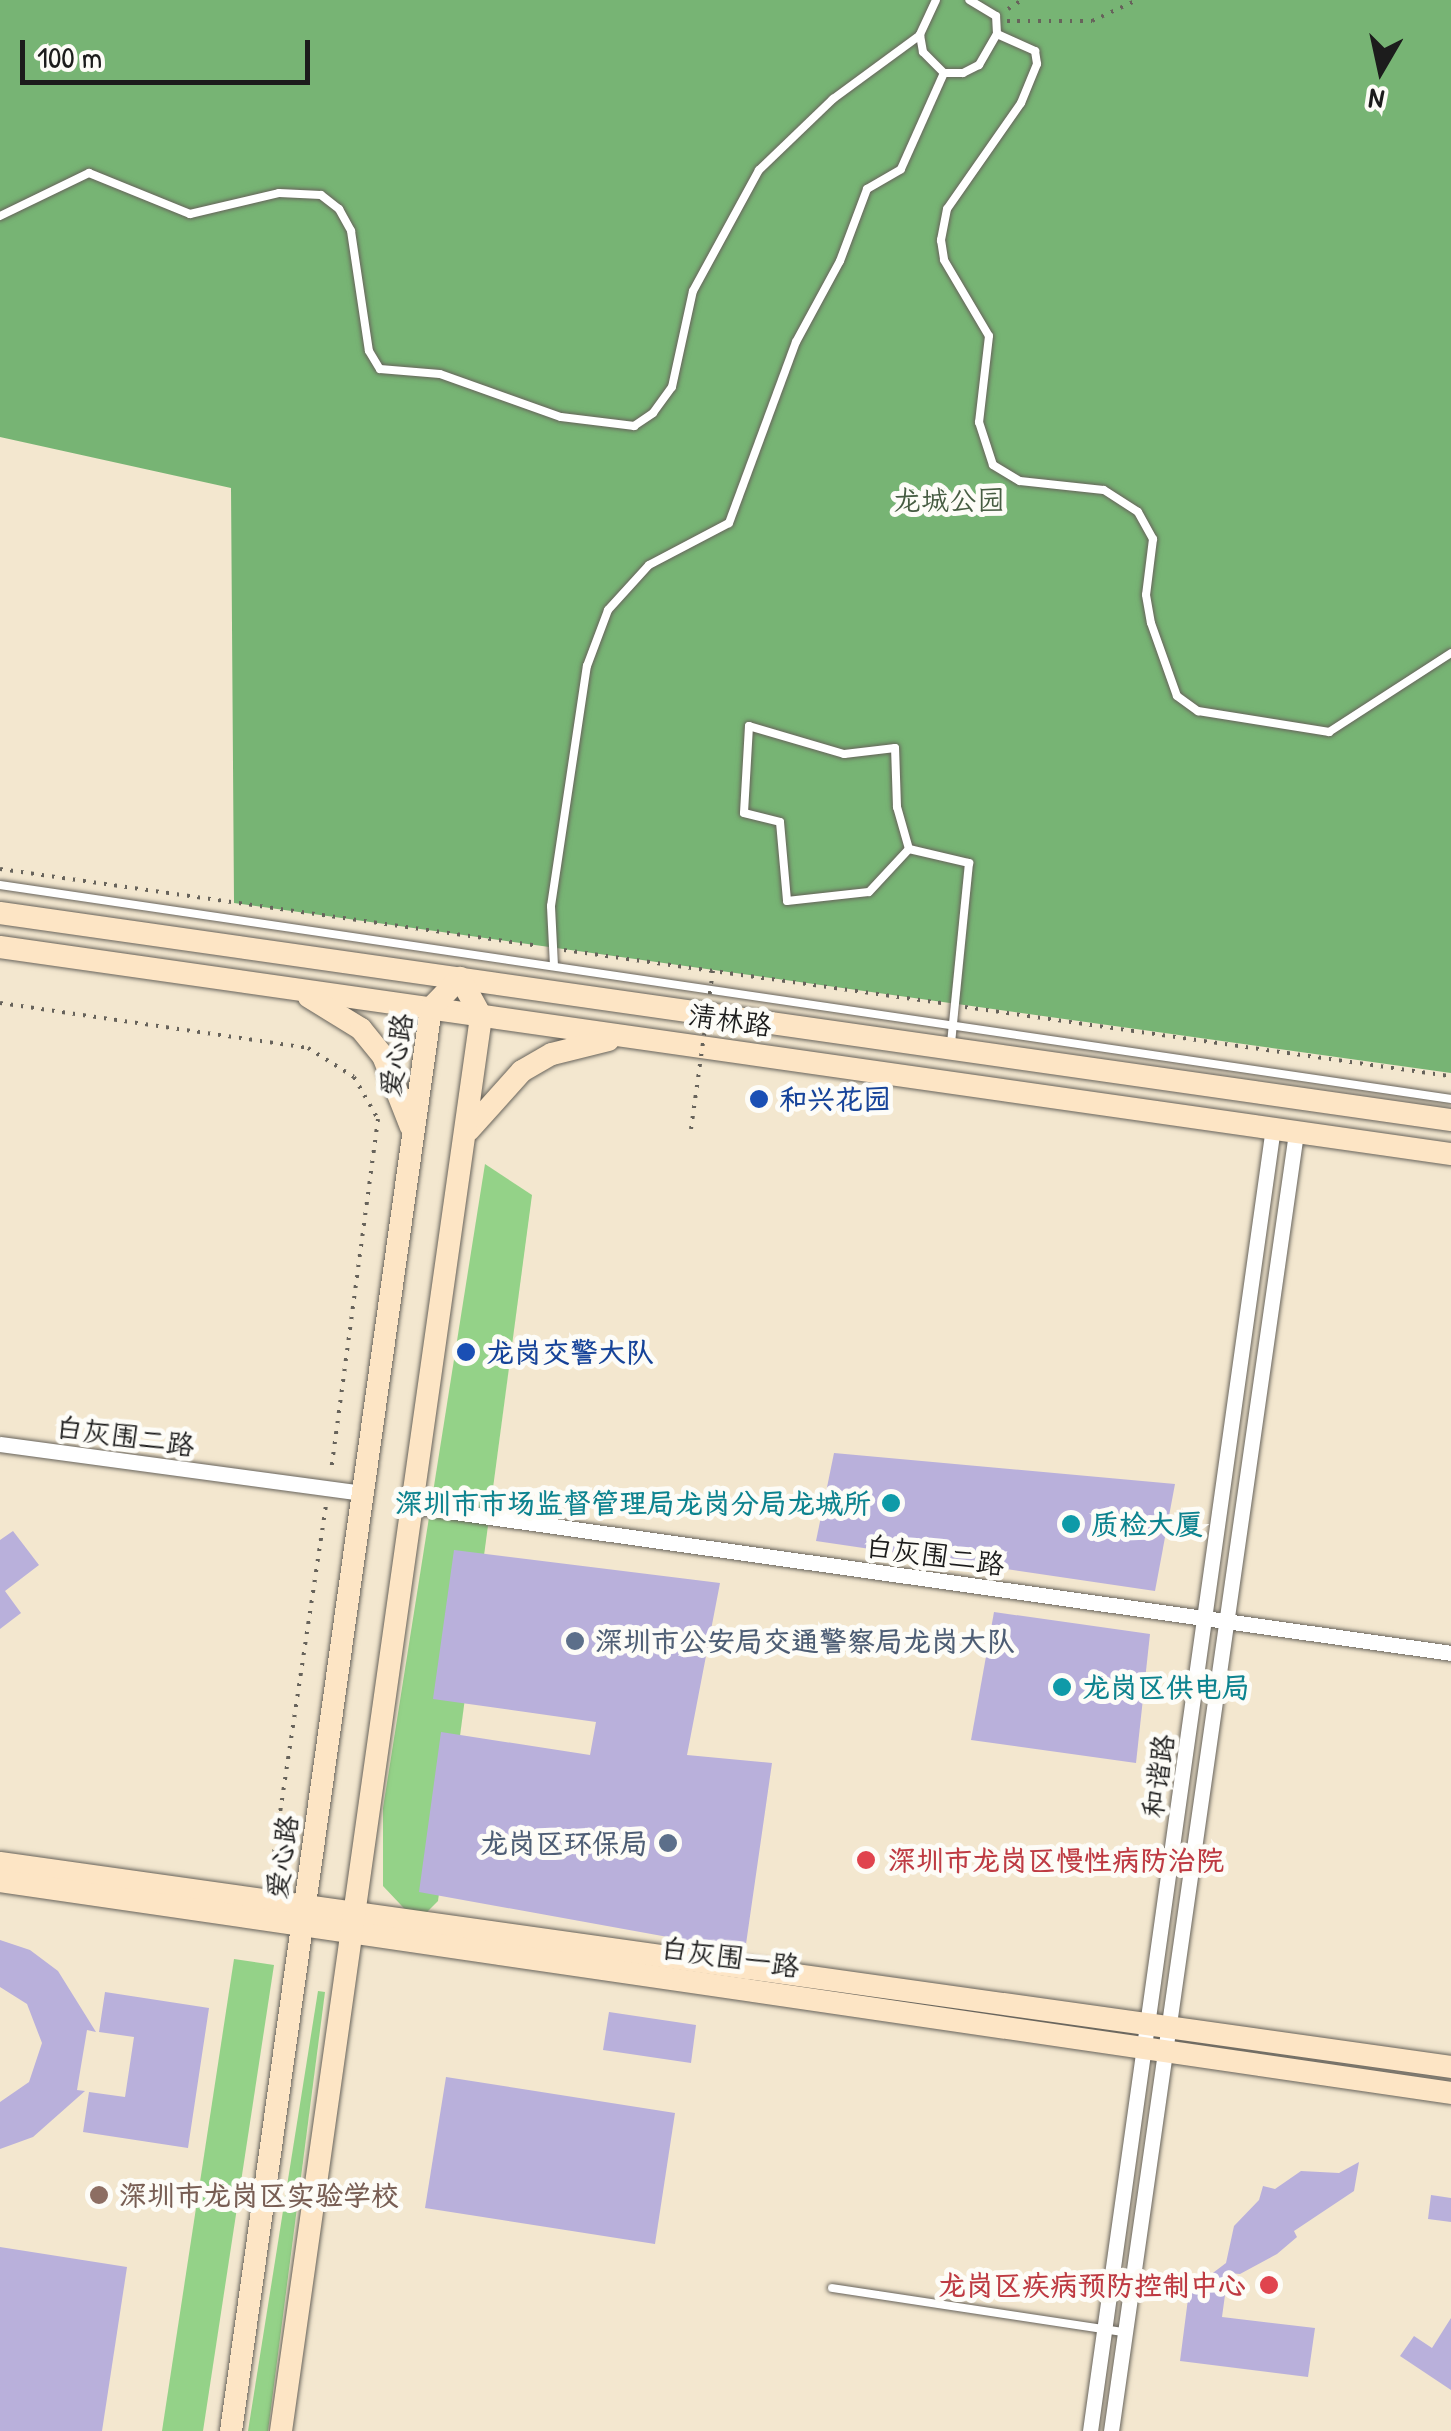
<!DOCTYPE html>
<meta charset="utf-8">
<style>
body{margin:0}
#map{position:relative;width:1451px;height:2431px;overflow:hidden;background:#f3e7cf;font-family:"Patrick Hand","LXGW WenKai TC",sans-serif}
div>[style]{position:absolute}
.green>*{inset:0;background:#94d288}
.forest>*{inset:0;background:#77b474}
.building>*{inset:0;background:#b9b0db}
.path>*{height:4px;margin-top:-2px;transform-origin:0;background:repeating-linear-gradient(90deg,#67635b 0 2.5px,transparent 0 10.5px)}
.roads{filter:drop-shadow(0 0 2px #67635b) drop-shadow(0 0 2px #67635b)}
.lane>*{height:8px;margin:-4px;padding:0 4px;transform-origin:4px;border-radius:4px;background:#fff}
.street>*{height:15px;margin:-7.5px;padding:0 7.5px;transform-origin:7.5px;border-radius:7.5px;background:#fff}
.secondary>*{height:22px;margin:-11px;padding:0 11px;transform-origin:11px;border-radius:11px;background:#fde5c5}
.path-bridge>*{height:4px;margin-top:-2px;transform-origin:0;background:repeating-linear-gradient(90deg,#67635b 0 2.5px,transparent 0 10.5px)}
.dots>*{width:28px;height:28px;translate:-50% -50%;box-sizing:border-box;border:5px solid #fdfcf7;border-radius:50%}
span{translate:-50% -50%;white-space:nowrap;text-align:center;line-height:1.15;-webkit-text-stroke:10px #fdfcf7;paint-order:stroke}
.park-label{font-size:28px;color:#465c42}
.street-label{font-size:28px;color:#1c1c1c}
.transit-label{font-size:28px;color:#164399;font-weight:700}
.left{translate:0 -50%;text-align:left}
.culture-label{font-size:28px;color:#0d838f;font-weight:700}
.right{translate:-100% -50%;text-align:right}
.service-label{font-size:28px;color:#4e5e75;font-weight:700}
.health-label{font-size:28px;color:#be3a42;font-weight:700}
.education-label{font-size:28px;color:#785e54;font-weight:700}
.north{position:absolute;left:1331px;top:20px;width:100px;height:100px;-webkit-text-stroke:8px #fdfcf7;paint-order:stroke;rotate:189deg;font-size:28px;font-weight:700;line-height:40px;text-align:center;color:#1c1c1c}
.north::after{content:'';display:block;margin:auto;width:35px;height:45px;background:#1c1c1c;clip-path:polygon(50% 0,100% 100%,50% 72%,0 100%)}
.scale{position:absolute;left:20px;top:40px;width:290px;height:45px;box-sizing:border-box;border:5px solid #1c1c1c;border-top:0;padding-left:12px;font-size:30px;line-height:35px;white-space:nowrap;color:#1c1c1c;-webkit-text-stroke:8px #fdfcf7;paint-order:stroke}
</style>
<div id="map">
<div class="green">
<div style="clip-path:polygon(485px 1164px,532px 1195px,438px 1901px,417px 1922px,383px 1886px,383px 1808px)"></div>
<div style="clip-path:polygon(234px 1959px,274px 1965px,203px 2431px,162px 2431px)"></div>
<div style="clip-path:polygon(318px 1991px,325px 1992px,268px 2431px,248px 2431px)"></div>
</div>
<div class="forest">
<div style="clip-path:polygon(0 0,1451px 0,1451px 1073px,234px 903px,231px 488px,0 437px)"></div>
</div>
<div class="building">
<div style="clip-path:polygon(834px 1453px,1175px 1484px,1155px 1591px,816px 1541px)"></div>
<div style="clip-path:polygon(13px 1531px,39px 1565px,5px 1591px,21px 1613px,0 1629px,0 1540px)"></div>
<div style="clip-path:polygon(454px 1550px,720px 1583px,687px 1755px,772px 1763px,745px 1951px,419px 1892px,441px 1732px,590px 1755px,596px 1722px,433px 1699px)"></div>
<div style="clip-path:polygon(994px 1612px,1150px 1634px,1136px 1763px,971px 1740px)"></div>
<div style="clip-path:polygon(0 1940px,30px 1950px,58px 1971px,96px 2032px,87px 2030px,77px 2090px,85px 2091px,33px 2137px,0 2149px,0 2102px,29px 2082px,42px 2043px,27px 2004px,0 1987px)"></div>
<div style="clip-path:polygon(105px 1992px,209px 2008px,188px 2148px,83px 2132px,89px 2092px,125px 2097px,134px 2037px,99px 2032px)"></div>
<div style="clip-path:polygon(609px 2012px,696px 2025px,691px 2063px,603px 2050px)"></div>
<div style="clip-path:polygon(446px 2077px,675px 2113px,655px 2244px,425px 2208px)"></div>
<div style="clip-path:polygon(1359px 2162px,1354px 2191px,1294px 2231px,1297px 2237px,1277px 2254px,1240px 2274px,1228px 2273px,1222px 2317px,1315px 2328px,1308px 2377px,1180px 2361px,1189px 2291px,1226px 2263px,1234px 2226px,1259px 2200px,1263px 2186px,1275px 2189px,1301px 2171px,1339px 2173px)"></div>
<div style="clip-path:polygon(1431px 2195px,1451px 2198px,1451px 2222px,1428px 2219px)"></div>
<div style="clip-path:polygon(0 2247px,127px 2267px,102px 2431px,0 2431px)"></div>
<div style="clip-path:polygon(1451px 2318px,1451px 2390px,1400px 2356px,1414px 2336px,1432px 2348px)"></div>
</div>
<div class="path">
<div style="left:1008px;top:9px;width:17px;rotate:-33deg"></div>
<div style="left:1007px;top:21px;width:85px"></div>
<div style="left:1092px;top:21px;width:50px;rotate:-25deg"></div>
<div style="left:0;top:869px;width:545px;rotate:8.12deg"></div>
<div style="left:564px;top:950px;width:381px;rotate:8deg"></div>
<div style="left:0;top:1003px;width:311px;rotate:8.3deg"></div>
<div style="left:308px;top:1048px;width:54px;rotate:32.2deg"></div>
<div style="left:354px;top:1077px;width:48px;rotate:60.3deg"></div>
<div style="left:378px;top:1119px;width:355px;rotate:97.6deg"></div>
<div style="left:965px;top:1007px;width:491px;rotate:8.1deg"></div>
<div style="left:271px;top:1873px;width:372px;rotate:-81.5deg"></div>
</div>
<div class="roads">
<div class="lane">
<div style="left:936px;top:0;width:38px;rotate:115deg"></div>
<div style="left:920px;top:35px;width:17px;rotate:80deg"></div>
<div style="left:923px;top:52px;width:30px;rotate:45deg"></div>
<div style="left:944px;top:73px;width:19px"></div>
<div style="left:963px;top:73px;width:18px;rotate:-27deg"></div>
<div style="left:979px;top:65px;width:36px;rotate:-60deg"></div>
<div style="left:997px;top:34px;width:18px;rotate:-93deg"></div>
<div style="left:996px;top:16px;width:31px;rotate:-149deg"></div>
<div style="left:997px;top:34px;width:42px;rotate:24.1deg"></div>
<div style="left:1035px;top:51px;width:13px;rotate:81deg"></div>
<div style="left:1037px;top:64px;width:42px;rotate:112.3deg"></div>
<div style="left:1021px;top:103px;width:129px;rotate:124.9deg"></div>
<div style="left:947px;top:209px;width:32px;rotate:101deg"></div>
<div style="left:941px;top:240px;width:20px;rotate:81deg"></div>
<div style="left:944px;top:260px;width:88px;rotate:59.4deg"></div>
<div style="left:989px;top:336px;width:87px;rotate:96.6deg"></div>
<div style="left:979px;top:422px;width:45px;rotate:72deg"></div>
<div style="left:993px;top:465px;width:31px;rotate:31deg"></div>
<div style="left:1020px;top:481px;width:84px;rotate:6.1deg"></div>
<div style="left:1104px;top:490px;width:40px;rotate:32.9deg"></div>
<div style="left:1138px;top:512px;width:31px;rotate:61deg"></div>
<div style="left:1153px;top:539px;width:56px;rotate:97.1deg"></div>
<div style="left:1146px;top:595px;width:28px;rotate:80deg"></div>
<div style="left:1151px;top:623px;width:77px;rotate:70.4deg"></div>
<div style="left:1177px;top:696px;width:26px;rotate:36deg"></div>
<div style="left:1198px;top:711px;width:133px;rotate:9.1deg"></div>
<div style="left:1329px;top:732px;width:145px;rotate:-32.9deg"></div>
<div style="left:0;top:216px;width:99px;rotate:-25.8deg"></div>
<div style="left:89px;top:173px;width:109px;rotate:22.1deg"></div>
<div style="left:190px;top:214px;width:91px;rotate:-13.3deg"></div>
<div style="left:279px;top:193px;width:42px;rotate:2.7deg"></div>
<div style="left:321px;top:195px;width:23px;rotate:38deg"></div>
<div style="left:339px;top:209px;width:25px;rotate:61deg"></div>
<div style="left:351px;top:231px;width:121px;rotate:81.5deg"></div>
<div style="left:369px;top:351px;width:21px;rotate:59deg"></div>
<div style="left:380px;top:369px;width:60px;rotate:4.8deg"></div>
<div style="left:440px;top:374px;width:128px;rotate:19.6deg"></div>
<div style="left:561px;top:417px;width:74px;rotate:7deg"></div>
<div style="left:634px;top:426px;width:23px;rotate:-34deg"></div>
<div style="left:653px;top:413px;width:32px;rotate:-54deg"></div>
<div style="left:672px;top:387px;width:98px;rotate:-77.7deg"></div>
<div style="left:693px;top:291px;width:138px;rotate:-61.4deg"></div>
<div style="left:759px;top:170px;width:103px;rotate:-43.8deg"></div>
<div style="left:833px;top:99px;width:108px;rotate:-36.3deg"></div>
<div style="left:909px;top:849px;width:44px;rotate:-105.9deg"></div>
<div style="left:897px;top:807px;width:59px;rotate:-91.9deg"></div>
<div style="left:895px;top:748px;width:51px;rotate:173.3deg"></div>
<div style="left:844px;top:754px;width:99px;rotate:-163.6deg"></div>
<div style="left:749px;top:726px;width:87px;rotate:93.3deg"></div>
<div style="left:744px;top:813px;width:37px;rotate:14deg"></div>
<div style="left:780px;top:822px;width:79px;rotate:84.9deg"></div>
<div style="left:787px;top:901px;width:82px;rotate:-6.3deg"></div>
<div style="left:869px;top:892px;width:59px;rotate:-47.1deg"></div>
<div style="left:909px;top:849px;width:62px;rotate:13.1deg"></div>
<div style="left:969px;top:863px;width:182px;rotate:95.7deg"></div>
<div style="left:0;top:885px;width:1467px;rotate:8.39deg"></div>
<div style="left:554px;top:966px;width:60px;rotate:-92.9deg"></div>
<div style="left:551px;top:906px;width:243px;rotate:-81.5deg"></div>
<div style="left:587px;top:666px;width:60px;rotate:-69.4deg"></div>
<div style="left:608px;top:610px;width:61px;rotate:-47.7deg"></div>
<div style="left:649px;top:565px;width:90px;rotate:-27.7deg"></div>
<div style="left:729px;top:523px;width:193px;rotate:-69.7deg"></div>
<div style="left:796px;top:342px;width:92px;rotate:-61.5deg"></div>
<div style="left:840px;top:261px;width:77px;rotate:-69.4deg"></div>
<div style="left:867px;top:189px;width:39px;rotate:-30deg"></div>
<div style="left:901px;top:169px;width:105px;rotate:-65.9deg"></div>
<div style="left:832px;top:2288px;width:295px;rotate:8.6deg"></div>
</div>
<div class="street">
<div style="left:0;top:1444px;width:366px;rotate:7.7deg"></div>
<div style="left:412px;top:1506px;width:1049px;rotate:8.05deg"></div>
<div style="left:1090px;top:2431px;width:1316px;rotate:-82.01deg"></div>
<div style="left:1111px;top:2431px;width:1312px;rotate:-81.89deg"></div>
</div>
<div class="secondary">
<div style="left:0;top:913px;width:1466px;rotate:8.12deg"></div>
<div style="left:0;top:947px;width:1466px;rotate:8.12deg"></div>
<div style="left:309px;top:997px;width:61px;rotate:31.6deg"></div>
<div style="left:361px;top:1029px;width:35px;rotate:51deg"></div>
<div style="left:383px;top:1056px;width:76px;rotate:68.5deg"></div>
<div style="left:469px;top:1130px;width:79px;rotate:-48.1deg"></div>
<div style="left:522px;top:1071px;width:34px;rotate:-30deg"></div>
<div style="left:552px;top:1054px;width:58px;rotate:-14deg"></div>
<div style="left:0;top:1863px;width:1465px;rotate:8deg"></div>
<div style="left:0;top:1881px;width:1466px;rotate:8.31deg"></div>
<div style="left:231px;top:2431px;width:1437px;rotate:-82deg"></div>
<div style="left:431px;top:1008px;width:42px;rotate:-46deg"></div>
<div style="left:281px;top:2431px;width:1429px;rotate:-81.95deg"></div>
<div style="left:481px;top:1016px;width:43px;rotate:-118.9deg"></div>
</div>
</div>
<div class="path-bridge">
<div style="left:691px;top:1129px;width:160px;rotate:-82.1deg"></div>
</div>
<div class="dots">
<div style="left:759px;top:1099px;background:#1a4fb4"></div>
<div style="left:466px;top:1352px;background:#1a4fb4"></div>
<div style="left:891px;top:1503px;background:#0f9aa8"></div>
<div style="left:1071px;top:1524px;background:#0f9aa8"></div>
<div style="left:575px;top:1641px;background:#5c6f8a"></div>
<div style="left:1062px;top:1687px;background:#0f9aa8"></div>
<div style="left:668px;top:1843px;background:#5c6f8a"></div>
<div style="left:866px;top:1860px;background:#e0444e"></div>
<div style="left:99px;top:2195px;background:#8d6e63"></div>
<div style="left:1269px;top:2285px;background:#e0444e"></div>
</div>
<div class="park-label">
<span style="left:949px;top:500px">龙城公园</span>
</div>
<div class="street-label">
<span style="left:730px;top:1020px;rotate:8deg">清林路</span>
<span style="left:396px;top:1055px;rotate:-81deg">爱心路</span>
<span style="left:125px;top:1436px;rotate:8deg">白灰围二路</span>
<span style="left:935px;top:1555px;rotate:8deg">白灰围二路</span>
<span style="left:1158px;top:1776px;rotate:-82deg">和谐路</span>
<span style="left:282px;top:1857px;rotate:-82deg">爱心路</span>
<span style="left:730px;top:1957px;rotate:8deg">白灰围一路</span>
</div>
<div class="transit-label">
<span class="left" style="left:779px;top:1099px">和兴花园</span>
<span class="left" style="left:486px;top:1352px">龙岗交警大队</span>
</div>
<div class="culture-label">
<span class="right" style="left:871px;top:1503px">深圳市市场监督管理局龙岗分局龙城所</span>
<span class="left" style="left:1091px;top:1524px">质检大厦</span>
<span class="left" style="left:1082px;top:1687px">龙岗区供电局</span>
</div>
<div class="service-label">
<span class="left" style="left:595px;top:1641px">深圳市公安局交通警察局龙岗大队</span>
<span class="right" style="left:648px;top:1843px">龙岗区环保局</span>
</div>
<div class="health-label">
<span class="left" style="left:888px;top:1860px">深圳市龙岗区慢性病防治院</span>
<span class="right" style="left:1246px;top:2285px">龙岗区疾病预防控制中心</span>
</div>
<div class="education-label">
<span class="left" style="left:119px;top:2195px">深圳市龙岗区实验学校</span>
</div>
<div class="north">N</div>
<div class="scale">100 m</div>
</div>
